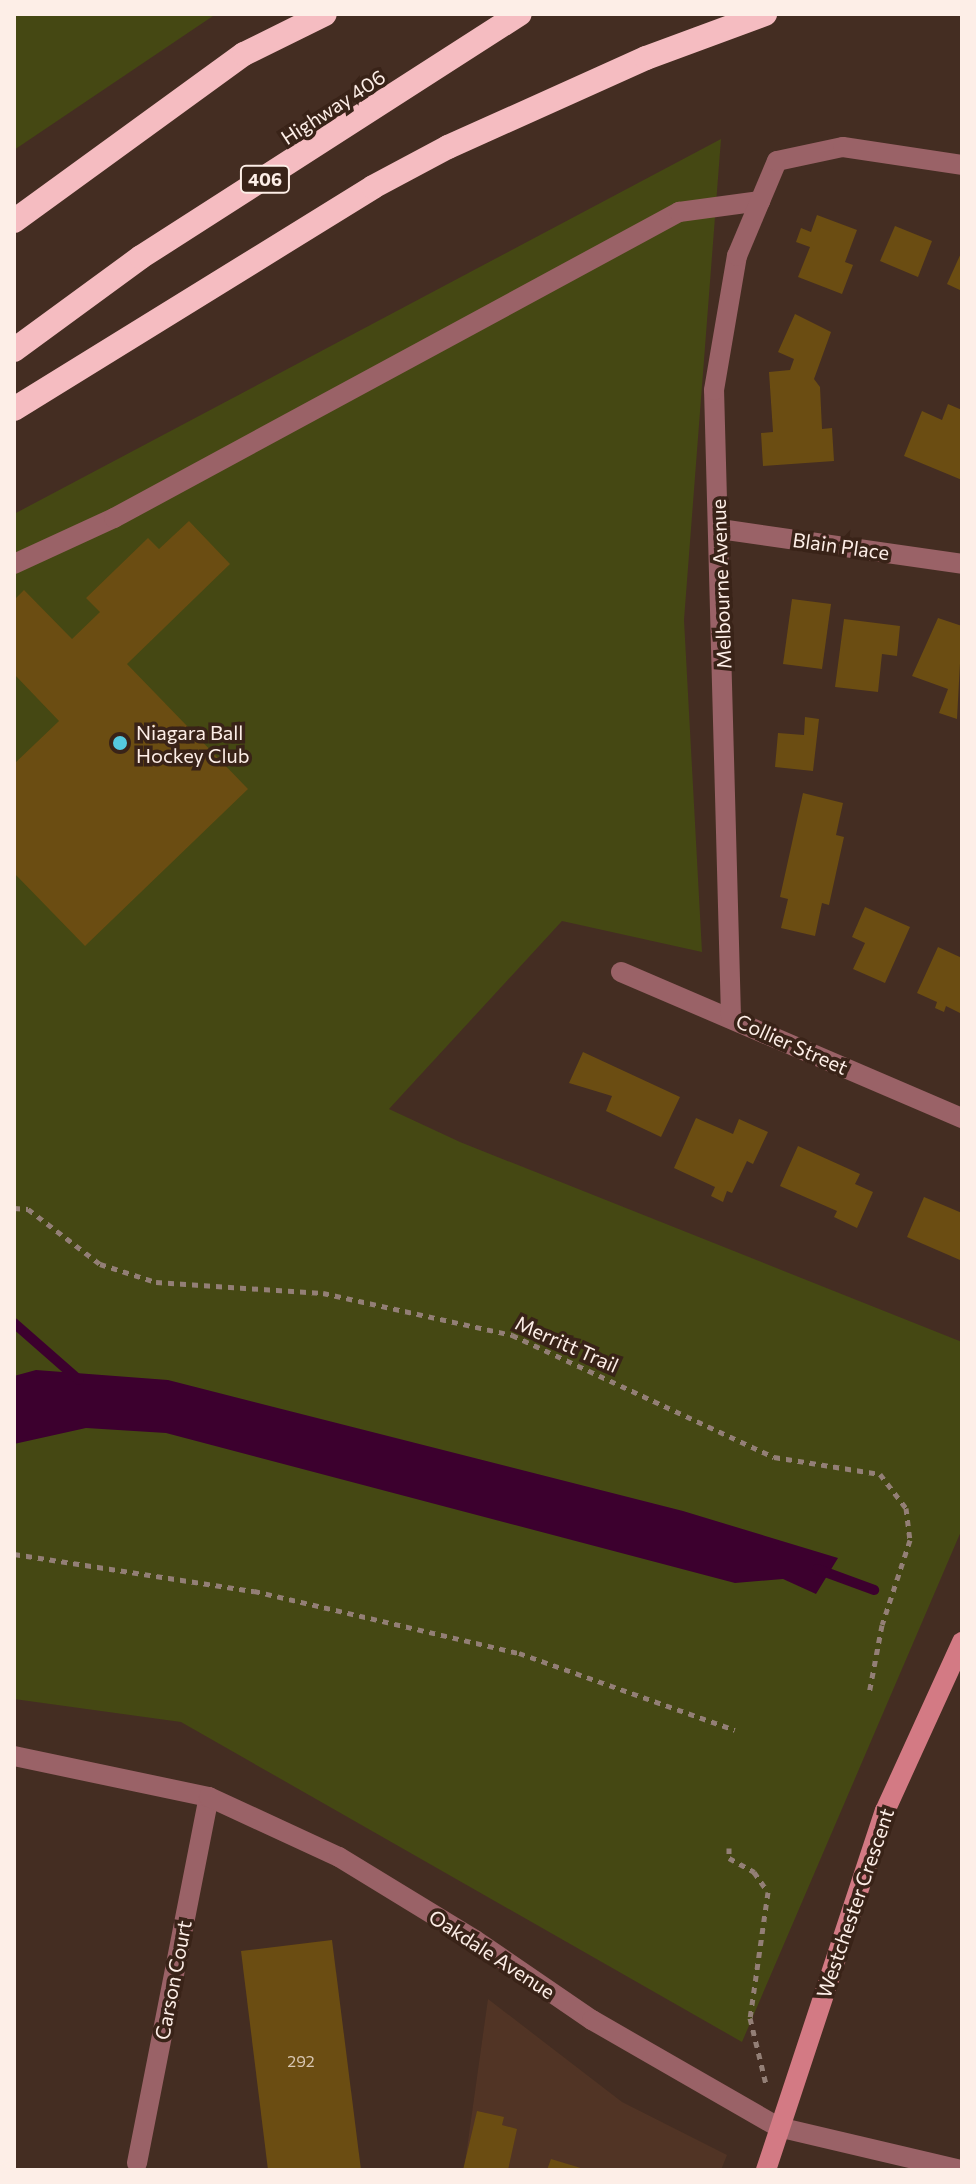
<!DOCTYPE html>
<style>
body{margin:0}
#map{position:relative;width:976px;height:2184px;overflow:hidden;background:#442d22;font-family:Commissioner,sans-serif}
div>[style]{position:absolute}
.built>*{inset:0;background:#513425}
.green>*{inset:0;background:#454813}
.water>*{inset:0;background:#3c002e}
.stream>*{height:10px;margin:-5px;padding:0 5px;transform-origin:5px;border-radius:5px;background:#3c002e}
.building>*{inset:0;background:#6b4d12}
.path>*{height:5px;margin-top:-2.5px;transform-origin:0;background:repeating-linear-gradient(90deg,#937f76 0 6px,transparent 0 12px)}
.minor>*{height:20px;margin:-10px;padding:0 10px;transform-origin:10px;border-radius:10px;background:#9a6267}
.tertiary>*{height:20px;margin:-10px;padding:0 10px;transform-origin:10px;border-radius:10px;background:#9a6267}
.secondary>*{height:20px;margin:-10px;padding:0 10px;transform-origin:10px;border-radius:10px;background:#d37a84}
.motorway>*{height:24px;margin:-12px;padding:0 12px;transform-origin:12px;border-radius:12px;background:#f5bcc1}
.dots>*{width:22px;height:22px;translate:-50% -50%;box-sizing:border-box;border:4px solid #392318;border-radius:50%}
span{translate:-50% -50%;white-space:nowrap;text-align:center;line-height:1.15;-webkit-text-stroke:7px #392318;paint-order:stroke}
.number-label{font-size:16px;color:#d8c6b2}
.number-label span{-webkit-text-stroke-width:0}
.shield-label span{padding:2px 6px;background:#392318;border:2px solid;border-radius:6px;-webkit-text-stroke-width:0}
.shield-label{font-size:18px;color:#fdeee7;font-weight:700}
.street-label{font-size:20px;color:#fdeee7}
.poi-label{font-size:20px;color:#fdeee7}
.left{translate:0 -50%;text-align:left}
.frame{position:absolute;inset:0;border:16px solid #fdeee7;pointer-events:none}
</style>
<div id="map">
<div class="built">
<div style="clip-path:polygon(488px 1999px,622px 2102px,727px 2155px,721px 2170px,464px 2170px)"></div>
</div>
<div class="green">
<div style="clip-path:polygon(14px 14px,216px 14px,14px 150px)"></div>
<div style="clip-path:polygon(721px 139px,684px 620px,702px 952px,562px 921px,389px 1109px,460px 1142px,962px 1342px,962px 1529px,742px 2042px,181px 1722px,14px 1699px,14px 514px)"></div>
</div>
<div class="water">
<div style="clip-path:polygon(36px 1370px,168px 1380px,683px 1511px,838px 1558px,816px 1594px,783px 1579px,735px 1583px,166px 1433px,86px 1428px,14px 1444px,14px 1376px)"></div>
</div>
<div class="stream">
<div style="left:14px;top:1323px;width:86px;rotate:41.2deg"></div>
<div style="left:817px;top:1569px;width:61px;rotate:20.2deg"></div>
</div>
<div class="building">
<div style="clip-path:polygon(817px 215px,857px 230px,845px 262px,853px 265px,842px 294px,798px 277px,810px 247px,796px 242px,801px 228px,811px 232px)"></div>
<div style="clip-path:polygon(895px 226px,932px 241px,918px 277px,880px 261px)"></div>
<div style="clip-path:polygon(962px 251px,962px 291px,947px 284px)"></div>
<div style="clip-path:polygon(795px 314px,831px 332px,814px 379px,820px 387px,822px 429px,832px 428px,834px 461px,763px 466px,761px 433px,773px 432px,769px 372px,790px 370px,794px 359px,778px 352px)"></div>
<div style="clip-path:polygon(948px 404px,962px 410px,962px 480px,904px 456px,922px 411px,942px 420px)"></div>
<div style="clip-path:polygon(189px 521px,230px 564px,127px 664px,248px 789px,85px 946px,14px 873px,14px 764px,59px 721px,14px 674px,14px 600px,24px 590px,72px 639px,100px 612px,86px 598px,148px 538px,159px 549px)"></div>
<div style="clip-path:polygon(792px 599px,831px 604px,822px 669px,783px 664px)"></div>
<div style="clip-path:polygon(938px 618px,962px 626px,957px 719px,939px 713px,948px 689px,912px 676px)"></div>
<div style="clip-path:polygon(844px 619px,900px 626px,897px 656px,882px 654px,878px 692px,835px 687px)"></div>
<div style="clip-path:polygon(805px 717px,819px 719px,813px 771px,775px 767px,778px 733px,804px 735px)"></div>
<div style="clip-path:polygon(803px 793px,843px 803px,836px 835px,844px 837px,829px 905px,822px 903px,815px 936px,781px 928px,788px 899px,780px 897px)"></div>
<div style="clip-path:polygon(865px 907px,910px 927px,885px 983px,853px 969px,865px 943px,852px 937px)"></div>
<div style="clip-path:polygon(938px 947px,962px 958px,960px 1013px,946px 1006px,944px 1012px,935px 1008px,937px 1002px,917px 993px)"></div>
<div style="clip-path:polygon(583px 1052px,680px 1097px,661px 1137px,606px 1111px,612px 1096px,569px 1083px)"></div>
<div style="clip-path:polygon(696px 1118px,733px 1134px,739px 1119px,768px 1132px,753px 1164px,747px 1161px,732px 1193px,727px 1191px,723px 1202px,711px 1196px,715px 1187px,674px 1168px)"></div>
<div style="clip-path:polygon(798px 1146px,860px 1174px,855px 1184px,873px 1192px,857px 1228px,834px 1217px,837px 1211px,780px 1186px)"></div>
<div style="clip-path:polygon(924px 1197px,962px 1213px,960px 1260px,907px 1237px)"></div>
<div style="clip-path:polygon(332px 1940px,361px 2170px,268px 2170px,241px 1951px)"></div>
<div style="clip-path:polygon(477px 2111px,504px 2117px,502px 2125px,517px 2129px,508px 2170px,463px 2170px)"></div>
<div style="clip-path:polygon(551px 2159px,584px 2169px,584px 2170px,547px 2170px)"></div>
</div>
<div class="path">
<div style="left:14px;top:1208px;width:14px;rotate:4deg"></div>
<div style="left:28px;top:1209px;width:91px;rotate:37.4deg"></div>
<div style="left:100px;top:1264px;width:59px;rotate:17.8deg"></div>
<div style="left:156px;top:1282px;width:167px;rotate:3.8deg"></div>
<div style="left:323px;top:1293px;width:194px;rotate:12.5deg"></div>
<div style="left:512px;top:1335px;width:289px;rotate:25deg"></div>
<div style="left:774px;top:1457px;width:107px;rotate:9.1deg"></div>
<div style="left:880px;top:1474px;width:43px;rotate:52.6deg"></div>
<div style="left:906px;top:1508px;width:32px;rotate:83deg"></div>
<div style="left:910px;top:1540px;width:89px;rotate:108.2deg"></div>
<div style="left:882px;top:1625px;width:70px;rotate:100.7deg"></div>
<div style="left:14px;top:1554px;width:243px;rotate:8.8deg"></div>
<div style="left:254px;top:1591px;width:272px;rotate:13.2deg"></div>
<div style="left:519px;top:1653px;width:229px;rotate:19.6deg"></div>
<div style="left:729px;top:1848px;width:10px;rotate:90deg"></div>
<div style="left:729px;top:1858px;width:29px;rotate:29deg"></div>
<div style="left:754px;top:1872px;width:24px;rotate:55deg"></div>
<div style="left:768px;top:1892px;width:127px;rotate:98.1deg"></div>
<div style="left:750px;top:2018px;width:68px;rotate:76.4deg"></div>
</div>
<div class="minor">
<div style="left:720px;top:529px;width:245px;rotate:8.2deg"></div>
<div style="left:14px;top:564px;width:110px;rotate:-24.7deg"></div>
<div style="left:114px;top:518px;width:643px;rotate:-28.44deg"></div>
<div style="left:679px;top:212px;width:82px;rotate:-7.7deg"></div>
<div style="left:621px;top:972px;width:371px;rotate:23.2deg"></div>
<div style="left:731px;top:1017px;width:627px;rotate:-91.55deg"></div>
<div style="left:714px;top:390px;width:136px;rotate:-80.3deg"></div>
<div style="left:737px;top:256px;width:103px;rotate:-67.2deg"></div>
<div style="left:777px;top:161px;width:67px;rotate:-12deg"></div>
<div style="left:843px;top:147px;width:120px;rotate:8.6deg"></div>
<div style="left:137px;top:2163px;width:373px;rotate:-78.9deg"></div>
</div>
<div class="tertiary">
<div style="left:14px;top:1756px;width:199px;rotate:11.9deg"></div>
<div style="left:209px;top:1797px;width:143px;rotate:24.8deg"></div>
<div style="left:339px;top:1857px;width:159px;rotate:31.4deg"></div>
<div style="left:475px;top:1940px;width:142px;rotate:34.4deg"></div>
<div style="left:592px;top:2020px;width:215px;rotate:29.9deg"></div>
<div style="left:778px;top:2127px;width:189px;rotate:13.2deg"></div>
</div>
<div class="secondary">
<div style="left:766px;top:2170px;width:378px;rotate:-71.7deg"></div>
<div style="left:885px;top:1811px;width:186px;rotate:-65.5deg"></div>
</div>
<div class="motorway">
<div style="left:14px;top:221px;width:284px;rotate:-36deg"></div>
<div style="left:244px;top:54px;width:90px;rotate:-26.3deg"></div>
<div style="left:14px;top:350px;width:157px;rotate:-36.2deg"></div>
<div style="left:141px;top:257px;width:450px;rotate:-32.7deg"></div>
<div style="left:14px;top:409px;width:422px;rotate:-31.7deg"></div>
<div style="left:373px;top:187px;width:85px;rotate:-28.1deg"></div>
<div style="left:448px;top:147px;width:217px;rotate:-24.2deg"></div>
<div style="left:646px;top:58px;width:127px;rotate:-20.3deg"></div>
</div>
<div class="dots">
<div style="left:120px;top:743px;background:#55cadf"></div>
</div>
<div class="number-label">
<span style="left:301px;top:2061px">292</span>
</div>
<div class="shield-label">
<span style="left:265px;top:179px">406</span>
</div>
<div class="street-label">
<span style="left:333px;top:107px;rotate:-33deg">Highway 406</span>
<span style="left:841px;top:546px;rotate:8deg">Blain Place</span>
<span style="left:721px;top:584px;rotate:-92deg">Melbourne Avenue</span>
<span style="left:792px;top:1044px;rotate:24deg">Collier Street</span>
<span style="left:567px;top:1344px;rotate:24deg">Merritt Trail</span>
<span style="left:855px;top:1903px;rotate:-71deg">Westchester Crescent</span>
<span style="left:492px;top:1954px;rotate:33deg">Oakdale Avenue</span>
<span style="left:173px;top:1980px;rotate:-79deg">Carson Court</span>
</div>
<div class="poi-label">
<span class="left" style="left:136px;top:744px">Niagara Ball<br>Hockey Club</span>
</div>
<div class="frame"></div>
</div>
